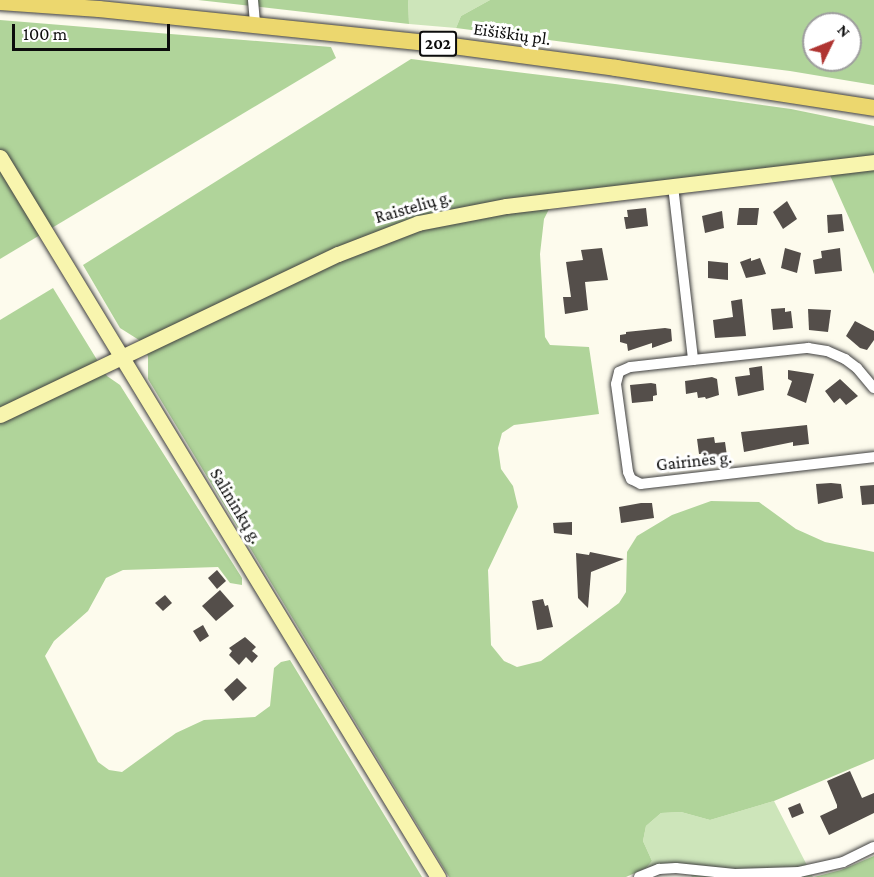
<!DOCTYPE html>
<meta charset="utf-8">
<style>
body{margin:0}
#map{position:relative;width:874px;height:877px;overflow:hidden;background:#fdfbed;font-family:"Crimson Pro",serif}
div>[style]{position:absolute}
.green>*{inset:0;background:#cde5ba}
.forest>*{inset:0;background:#b0d49a}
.building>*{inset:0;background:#544e4a}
.roads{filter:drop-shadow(0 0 2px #3f3f3f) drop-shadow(0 0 2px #3f3f3f)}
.street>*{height:10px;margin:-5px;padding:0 5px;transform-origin:5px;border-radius:5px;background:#fff}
.secondary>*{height:15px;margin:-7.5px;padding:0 7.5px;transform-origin:7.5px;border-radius:7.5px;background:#f8f5ae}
.primary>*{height:16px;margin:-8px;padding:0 8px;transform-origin:8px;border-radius:8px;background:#ecd76e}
span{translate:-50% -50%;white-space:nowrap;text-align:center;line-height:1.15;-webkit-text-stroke:6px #fff;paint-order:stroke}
.shield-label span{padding:2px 4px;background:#fff;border:2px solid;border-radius:4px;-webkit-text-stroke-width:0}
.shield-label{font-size:16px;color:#0c0c0c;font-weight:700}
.street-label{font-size:18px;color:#0c0c0c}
.north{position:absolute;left:802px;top:12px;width:60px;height:60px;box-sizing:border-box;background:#fff;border:2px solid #9e9e9e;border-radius:50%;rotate:47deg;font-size:16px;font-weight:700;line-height:24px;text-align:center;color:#0c0c0c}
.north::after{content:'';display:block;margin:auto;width:21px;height:27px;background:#af3431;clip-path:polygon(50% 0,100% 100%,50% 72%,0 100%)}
.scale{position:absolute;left:12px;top:24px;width:158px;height:27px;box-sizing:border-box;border:3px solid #0c0c0c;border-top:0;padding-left:8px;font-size:18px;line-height:21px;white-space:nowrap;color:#0c0c0c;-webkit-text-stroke:4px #fff;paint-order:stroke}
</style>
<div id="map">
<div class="green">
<div style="clip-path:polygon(408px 0,490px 0,461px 16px,456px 28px,409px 24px)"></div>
<div style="clip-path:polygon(774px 801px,813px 877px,692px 877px,684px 865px,674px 863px,646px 868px,652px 861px,643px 841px,646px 826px,661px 813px,681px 812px,710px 820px)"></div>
</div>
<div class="forest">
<div style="clip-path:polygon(198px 0,408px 0,409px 24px)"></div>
<div style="clip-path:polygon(evenodd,490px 0,874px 0,874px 85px,790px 71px,456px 28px,461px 16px,490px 0,814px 24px,850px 24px,850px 60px,814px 60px,814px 24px)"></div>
<div style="clip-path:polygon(0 20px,331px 47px,336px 58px,0 259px)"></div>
<div style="clip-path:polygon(411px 59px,615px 84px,791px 109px,874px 126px,874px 274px,829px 173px,551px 205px,544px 219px,540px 254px,545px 337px,550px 345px,589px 347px,599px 414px,514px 425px,502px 433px,498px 448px,501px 469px,513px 486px,518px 507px,488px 570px,491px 645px,504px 661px,517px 667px,541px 661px,619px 603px,626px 592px,627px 552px,637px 536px,672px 515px,711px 501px,759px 502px,796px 529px,825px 542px,874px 552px,874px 759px,774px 801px,710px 820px,681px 812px,661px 813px,646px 826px,643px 841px,652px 861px,646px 868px,626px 877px,449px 877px,148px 379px,148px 356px,139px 340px,120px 328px,83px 265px)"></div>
<div style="clip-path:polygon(53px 288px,107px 376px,120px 385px,242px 578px,242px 585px,230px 583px,218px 567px,123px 570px,106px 578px,88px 611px,54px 641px,45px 656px,98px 762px,109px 770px,122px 772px,176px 733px,204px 720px,255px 717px,270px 706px,274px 668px,281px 662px,290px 660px,422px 877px,0 877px,0 320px)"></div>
<div style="clip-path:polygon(874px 856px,874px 877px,814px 877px,841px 870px)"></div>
</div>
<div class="building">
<div style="clip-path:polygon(787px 201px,797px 219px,783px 229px,773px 212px)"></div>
<div style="clip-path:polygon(646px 208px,648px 226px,626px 229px,624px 217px,628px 217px,627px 210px)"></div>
<div style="clip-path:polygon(739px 208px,759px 208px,757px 225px,737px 225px)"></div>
<div style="clip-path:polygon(722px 211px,724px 228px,705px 233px,702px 216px)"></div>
<div style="clip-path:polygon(842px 214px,844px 231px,828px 233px,827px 215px)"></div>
<div style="clip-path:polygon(602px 248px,608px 280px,585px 282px,588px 310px,565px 314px,563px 297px,571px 297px,566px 262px,583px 260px,581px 250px)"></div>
<div style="clip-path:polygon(785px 248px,801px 253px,797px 273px,781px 268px)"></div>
<div style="clip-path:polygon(840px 248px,842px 271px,815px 274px,813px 260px,822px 258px,821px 251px)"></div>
<div style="clip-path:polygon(751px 258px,751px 261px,760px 258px,766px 274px,746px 278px,740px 262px)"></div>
<div style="clip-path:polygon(708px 261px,728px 263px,728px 280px,708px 278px)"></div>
<div style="clip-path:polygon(742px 299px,746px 336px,715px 338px,713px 320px,733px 317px,731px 301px)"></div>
<div style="clip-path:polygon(785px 308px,785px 312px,791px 311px,793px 328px,773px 330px,771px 309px)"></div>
<div style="clip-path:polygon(808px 309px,831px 310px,828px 332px,809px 330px)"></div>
<div style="clip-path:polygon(855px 321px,874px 331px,874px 340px,867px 350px,860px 348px,846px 336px)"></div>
<div style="clip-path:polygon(665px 328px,671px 329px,672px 341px,652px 348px,652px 343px,628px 351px,627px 344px,620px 342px,620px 335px,626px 334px,626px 332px)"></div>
<div style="clip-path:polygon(762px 366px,764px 390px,738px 396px,735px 377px,750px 375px,749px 368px)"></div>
<div style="clip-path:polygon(788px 370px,814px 374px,806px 403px,787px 395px,792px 381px,788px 379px)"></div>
<div style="clip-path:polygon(712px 377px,717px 379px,719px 395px,706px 399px,705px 397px,698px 398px,697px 392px,686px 394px,685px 381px)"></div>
<div style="clip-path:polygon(840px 379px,858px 396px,846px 405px,840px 398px,834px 403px,825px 391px)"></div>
<div style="clip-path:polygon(651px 383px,656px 384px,657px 395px,653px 396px,653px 401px,632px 403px,630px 385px)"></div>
<div style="clip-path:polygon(807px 425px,809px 444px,793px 446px,793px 442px,744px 452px,741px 432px)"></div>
<div style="clip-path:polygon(714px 437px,715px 443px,725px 442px,727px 456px,704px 459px,704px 454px,699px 454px,697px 439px)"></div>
<div style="clip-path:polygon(831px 483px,841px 484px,843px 498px,818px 504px,816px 484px)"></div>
<div style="clip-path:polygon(874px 485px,874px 504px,862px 505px,860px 486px)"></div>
<div style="clip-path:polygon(641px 503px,652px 503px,654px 518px,621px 523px,619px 507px)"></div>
<div style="clip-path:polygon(572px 522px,572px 535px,554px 533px,553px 523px)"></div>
<div style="clip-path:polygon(590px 552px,624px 559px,591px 572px,588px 608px,578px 598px,576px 553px,589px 555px)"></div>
<div style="clip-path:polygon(217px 570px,226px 581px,217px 589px,208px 578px)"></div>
<div style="clip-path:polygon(220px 590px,234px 606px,216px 621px,202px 606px)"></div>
<div style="clip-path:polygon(165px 595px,172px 603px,163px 611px,155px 603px)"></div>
<div style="clip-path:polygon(543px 599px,545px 606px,548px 605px,553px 627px,537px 630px,532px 601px)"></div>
<div style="clip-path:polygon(203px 625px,209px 636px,200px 642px,193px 631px)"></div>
<div style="clip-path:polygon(245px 637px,256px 647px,252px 651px,258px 656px,252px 663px,246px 657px,239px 665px,229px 655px,232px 651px,229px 648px)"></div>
<div style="clip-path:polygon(237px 678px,247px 688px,233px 701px,224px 690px)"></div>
<div style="clip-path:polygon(850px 771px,862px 798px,874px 793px,874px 813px,829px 835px,820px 816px,837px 808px,837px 805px,827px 781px)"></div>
<div style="clip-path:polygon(800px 803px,804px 813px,792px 818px,788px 808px)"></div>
</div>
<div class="roads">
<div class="street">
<div style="left:253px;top:0;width:24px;rotate:85deg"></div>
<div style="left:673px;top:186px;width:175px;rotate:83.4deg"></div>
<div style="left:693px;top:360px;width:63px;rotate:173.7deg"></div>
<div style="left:630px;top:367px;width:12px;rotate:156deg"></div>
<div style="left:619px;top:372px;width:12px;rotate:104deg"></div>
<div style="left:616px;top:384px;width:89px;rotate:82.2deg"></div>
<div style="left:628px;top:472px;width:8px;rotate:67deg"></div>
<div style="left:631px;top:479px;width:11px;rotate:27deg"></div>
<div style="left:641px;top:484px;width:235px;rotate:-6.6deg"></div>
<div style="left:693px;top:360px;width:116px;rotate:-6deg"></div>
<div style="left:808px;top:348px;width:19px;rotate:9deg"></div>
<div style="left:827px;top:351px;width:20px;rotate:24deg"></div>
<div style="left:845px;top:359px;width:15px;rotate:37deg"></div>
<div style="left:857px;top:368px;width:26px;rotate:50deg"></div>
<div style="left:639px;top:877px;width:22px;rotate:-22deg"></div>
<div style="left:659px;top:869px;width:17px;rotate:-3deg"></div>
<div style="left:676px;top:868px;width:59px;rotate:5.8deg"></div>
<div style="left:735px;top:874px;width:64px;rotate:-1.8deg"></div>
<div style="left:799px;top:872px;width:45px;rotate:-12.8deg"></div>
<div style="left:843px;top:862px;width:34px;rotate:-26deg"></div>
</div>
<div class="secondary">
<div style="left:0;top:157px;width:843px;rotate:58.69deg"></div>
<div style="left:0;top:415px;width:374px;rotate:-25.5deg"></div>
<div style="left:338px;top:254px;width:86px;rotate:-21.2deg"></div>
<div style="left:418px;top:223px;width:90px;rotate:-10.9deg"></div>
<div style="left:506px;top:206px;width:371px;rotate:-6.8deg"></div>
</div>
<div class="primary">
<div style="left:0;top:2px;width:99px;rotate:4deg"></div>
<div style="left:99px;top:9px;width:340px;rotate:5.9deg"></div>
<div style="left:437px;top:44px;width:181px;rotate:7.6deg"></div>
<div style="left:616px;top:68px;width:261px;rotate:8.8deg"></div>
</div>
</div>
<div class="shield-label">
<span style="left:438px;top:44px">202</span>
</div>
<div class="street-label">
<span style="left:512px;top:34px;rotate:8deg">Eišiškių pl.</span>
<span style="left:413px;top:207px;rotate:-16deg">Raistelių g.</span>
<span style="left:694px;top:461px;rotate:-6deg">Gairinės g.</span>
<span style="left:236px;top:506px;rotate:59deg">Salininkų g.</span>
</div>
<div class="north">N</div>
<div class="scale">100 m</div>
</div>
